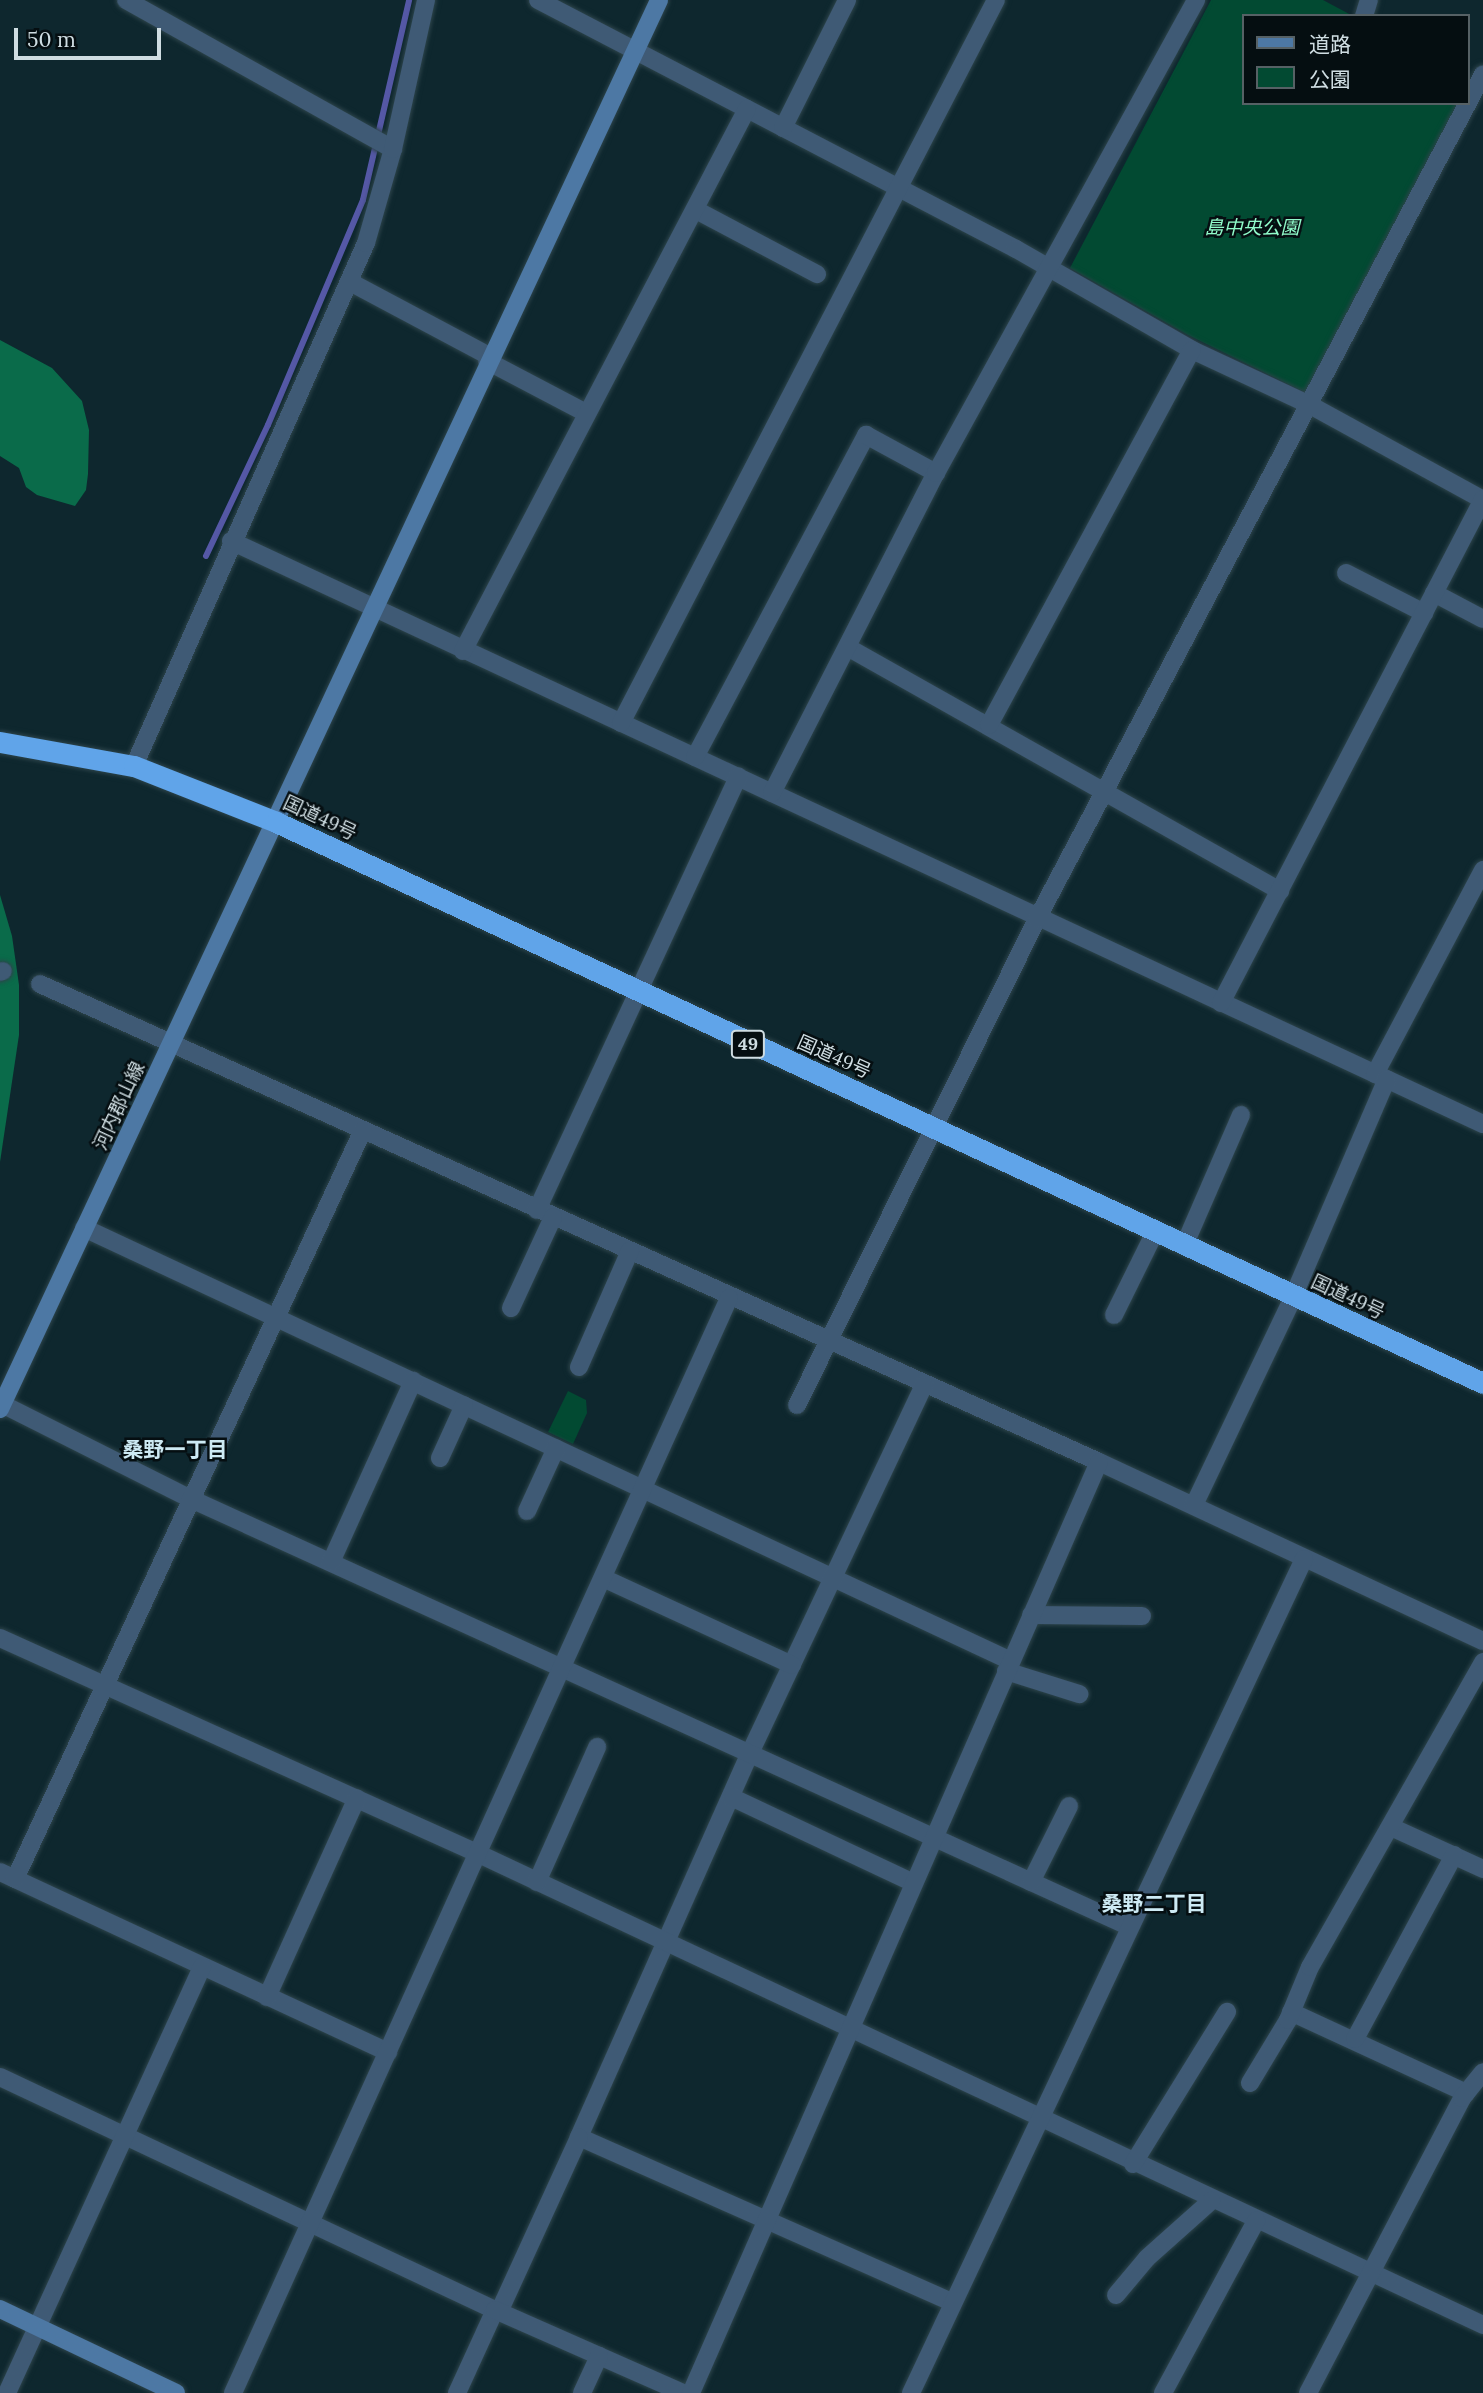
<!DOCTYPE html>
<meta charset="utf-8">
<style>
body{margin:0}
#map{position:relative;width:1483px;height:2393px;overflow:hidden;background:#0e272e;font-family:Lora,"Noto Sans JP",serif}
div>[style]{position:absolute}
.green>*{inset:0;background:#024a32}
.forest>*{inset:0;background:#0a6b4a}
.stream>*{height:6px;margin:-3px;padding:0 3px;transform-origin:3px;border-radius:3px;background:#5558a6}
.roads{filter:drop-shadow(0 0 2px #2d444b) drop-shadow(0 0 2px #2d444b)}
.street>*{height:18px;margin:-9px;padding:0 9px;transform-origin:9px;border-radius:9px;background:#3f5a75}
.secondary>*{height:18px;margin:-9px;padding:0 9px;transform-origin:9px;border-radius:9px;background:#4d78a4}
.highway>*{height:21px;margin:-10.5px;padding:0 10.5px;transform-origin:10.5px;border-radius:10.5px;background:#60a4e9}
span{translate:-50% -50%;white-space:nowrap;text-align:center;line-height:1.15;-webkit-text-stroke:5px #050e11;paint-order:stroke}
.shield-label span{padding:2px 5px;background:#050e11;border:2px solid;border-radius:5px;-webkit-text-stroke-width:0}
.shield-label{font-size:18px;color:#cfdde2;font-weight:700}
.park-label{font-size:19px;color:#90fbca;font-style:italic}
.street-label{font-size:19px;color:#cfdde2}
.neighbourhood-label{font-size:21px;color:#cdeaf4;font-weight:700}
.legend{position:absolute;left:1242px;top:14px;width:228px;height:91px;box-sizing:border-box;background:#050e11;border:2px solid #566165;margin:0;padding:9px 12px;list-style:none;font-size:21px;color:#cfdde2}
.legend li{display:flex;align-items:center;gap:14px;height:35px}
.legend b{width:35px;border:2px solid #566165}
.scale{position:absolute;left:14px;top:28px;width:147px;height:32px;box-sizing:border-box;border:4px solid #cfdde2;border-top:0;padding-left:9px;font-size:21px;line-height:24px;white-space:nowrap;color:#cfdde2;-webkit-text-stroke:5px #050e11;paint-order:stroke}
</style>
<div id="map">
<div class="green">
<div style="clip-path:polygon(1211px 0,1323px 0,1353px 16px,1243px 16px,1243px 103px,1459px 103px,1306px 393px,1188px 335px,1070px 268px)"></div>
<div style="clip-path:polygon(568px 1391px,586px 1400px,587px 1413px,573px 1444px,548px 1432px)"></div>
</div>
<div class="forest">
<div style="clip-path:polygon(0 340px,52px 368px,82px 401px,89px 430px,88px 474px,86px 490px,75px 506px,37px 495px,26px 487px,19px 468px,0 456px)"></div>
<div style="clip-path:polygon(0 895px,12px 936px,19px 985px,19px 1035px,0 1162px)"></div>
</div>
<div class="stream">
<div style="left:206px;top:556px;width:145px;rotate:-64.7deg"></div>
<div style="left:268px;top:425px;width:244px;rotate:-67.1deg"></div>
<div style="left:363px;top:200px;width:205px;rotate:-77deg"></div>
</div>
<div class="roads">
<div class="street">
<div style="left:126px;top:0;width:306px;rotate:29.2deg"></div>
<div style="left:538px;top:0;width:539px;rotate:27.52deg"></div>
<div style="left:1016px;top:249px;width:203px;rotate:29.8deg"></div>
<div style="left:1192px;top:350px;width:128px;rotate:25deg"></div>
<div style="left:1308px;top:404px;width:200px;rotate:28.7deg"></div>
<div style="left:1364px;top:16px;width:17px;rotate:-73deg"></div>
<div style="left:783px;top:128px;width:143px;rotate:-63.4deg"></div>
<div style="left:696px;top:210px;width:137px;rotate:27.9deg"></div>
<div style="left:350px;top:282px;width:157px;rotate:28deg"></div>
<div style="left:487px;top:361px;width:112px;rotate:27.7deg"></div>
<div style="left:231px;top:541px;width:1381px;rotate:24.97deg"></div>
<div style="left:1346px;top:573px;width:88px;rotate:27.1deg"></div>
<div style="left:1434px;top:593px;width:55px;rotate:28deg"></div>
<div style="left:849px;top:648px;width:495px;rotate:29.4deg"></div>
<div style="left:463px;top:651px;width:612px;rotate:-62.35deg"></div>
<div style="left:621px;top:723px;width:814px;rotate:-62.59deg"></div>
<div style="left:989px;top:725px;width:426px;rotate:-61.6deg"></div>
<div style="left:695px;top:757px;width:365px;rotate:-62deg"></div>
<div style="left:866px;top:435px;width:80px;rotate:28.5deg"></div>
<div style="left:134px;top:766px;width:572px;rotate:-66.08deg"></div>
<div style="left:366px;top:243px;width:98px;rotate:-74deg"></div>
<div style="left:393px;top:149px;width:153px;rotate:-77.5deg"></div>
<div style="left:772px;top:793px;width:360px;rotate:-62.9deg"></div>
<div style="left:936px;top:473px;width:540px;rotate:-61.2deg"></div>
<div style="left:0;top:972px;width:3px;rotate:-18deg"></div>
<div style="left:40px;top:984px;width:1162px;rotate:24.29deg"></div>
<div style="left:1099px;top:1462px;width:424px;rotate:25deg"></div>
<div style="left:1221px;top:1003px;width:568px;rotate:-62.53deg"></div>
<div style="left:1375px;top:1074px;width:231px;rotate:-62.1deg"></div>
<div style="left:537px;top:1210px;width:478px;rotate:-65.1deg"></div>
<div style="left:84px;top:1228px;width:1023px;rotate:25.04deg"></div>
<div style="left:1184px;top:1246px;width:143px;rotate:-66.5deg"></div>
<div style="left:511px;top:1308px;width:100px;rotate:-65.2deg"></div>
<div style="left:1114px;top:1315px;width:93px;rotate:-63.7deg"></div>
<div style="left:579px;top:1367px;width:127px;rotate:-66.3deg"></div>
<div style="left:924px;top:1385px;width:409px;rotate:115.3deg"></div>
<div style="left:749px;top:1755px;width:418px;rotate:114deg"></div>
<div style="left:579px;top:2137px;width:409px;rotate:23.9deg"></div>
<div style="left:2px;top:1404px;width:212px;rotate:26.7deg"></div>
<div style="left:191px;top:1499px;width:1030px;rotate:24.5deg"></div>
<div style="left:797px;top:1405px;width:542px;rotate:-63.72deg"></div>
<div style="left:1037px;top:919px;width:955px;rotate:-62.17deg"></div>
<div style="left:440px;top:1458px;width:58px;rotate:-65.6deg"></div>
<div style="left:1194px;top:1505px;width:230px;rotate:-64.5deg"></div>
<div style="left:1293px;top:1297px;width:237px;rotate:-66.7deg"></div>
<div style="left:527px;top:1511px;width:69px;rotate:-65.3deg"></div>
<div style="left:331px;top:1562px;width:199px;rotate:-65.6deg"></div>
<div style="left:603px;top:1578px;width:208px;rotate:24.7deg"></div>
<div style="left:1031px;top:1615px;width:111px;rotate:0.5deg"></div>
<div style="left:0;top:1638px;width:525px;rotate:24.27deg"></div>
<div style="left:479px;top:1854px;width:1109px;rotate:25.13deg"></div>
<div style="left:1006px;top:1671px;width:77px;rotate:17.5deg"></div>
<div style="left:731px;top:1797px;width:202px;rotate:25.2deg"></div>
<div style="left:1391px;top:1827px;width:101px;rotate:24.5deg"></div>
<div style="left:0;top:1872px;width:428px;rotate:24.9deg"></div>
<div style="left:15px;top:1879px;width:826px;rotate:-65.08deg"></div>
<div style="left:537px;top:1882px;width:148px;rotate:-66deg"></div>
<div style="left:1031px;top:1882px;width:85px;rotate:-63.4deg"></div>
<div style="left:267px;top:1997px;width:218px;rotate:-65.7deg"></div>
<div style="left:1291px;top:2012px;width:193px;rotate:24.8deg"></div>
<div style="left:1355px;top:2039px;width:209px;rotate:-61.7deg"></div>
<div style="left:0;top:2077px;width:547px;rotate:25.21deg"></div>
<div style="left:1250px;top:2083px;width:74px;rotate:-58.9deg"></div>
<div style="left:1288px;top:2020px;width:57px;rotate:-67.5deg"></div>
<div style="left:1310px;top:1967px;width:351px;rotate:-60.4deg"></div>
<div style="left:1133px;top:2164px;width:179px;rotate:-58.3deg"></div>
<div style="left:1116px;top:2295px;width:48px;rotate:-50deg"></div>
<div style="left:1147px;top:2258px;width:86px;rotate:-41.7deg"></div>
<div style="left:499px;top:2312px;width:192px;rotate:-65.4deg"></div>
<div style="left:7px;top:2393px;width:469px;rotate:-65.4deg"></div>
<div style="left:233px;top:2393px;width:1202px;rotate:-65.63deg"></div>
<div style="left:457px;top:2393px;width:91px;rotate:-65.4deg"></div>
<div style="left:495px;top:2310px;width:206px;rotate:23.8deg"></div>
<div style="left:582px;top:2393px;width:41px;rotate:-65.3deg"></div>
<div style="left:691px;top:2393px;width:1016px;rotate:-66.34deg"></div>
<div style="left:911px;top:2393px;width:922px;rotate:-64.77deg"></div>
<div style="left:1163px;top:2393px;width:196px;rotate:-61.6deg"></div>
<div style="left:1308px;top:2393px;width:333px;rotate:-62.4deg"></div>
<div style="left:1462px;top:2098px;width:33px;rotate:-51deg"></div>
</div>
<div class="secondary">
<div style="left:0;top:1409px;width:1555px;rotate:-64.93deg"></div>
<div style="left:0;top:2309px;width:195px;rotate:25.5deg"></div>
</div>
<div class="highway">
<div style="left:0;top:742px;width:136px;rotate:10.2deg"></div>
<div style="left:134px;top:766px;width:153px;rotate:21.5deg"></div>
<div style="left:276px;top:822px;width:1331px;rotate:24.93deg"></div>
</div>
</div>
<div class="shield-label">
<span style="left:748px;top:1044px">49</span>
</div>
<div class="park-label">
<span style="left:1252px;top:228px">島中央公園</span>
</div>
<div class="street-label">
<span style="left:320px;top:818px;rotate:25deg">国道49号</span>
<span style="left:834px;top:1057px;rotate:24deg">国道49号</span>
<span style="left:119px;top:1106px;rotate:-65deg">河内郡山線</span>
<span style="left:1348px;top:1297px;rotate:25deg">国道49号</span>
</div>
<div class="neighbourhood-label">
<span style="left:175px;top:1450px">桑野一丁目</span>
<span style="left:1154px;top:1904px">桑野二丁目</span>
</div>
<ul class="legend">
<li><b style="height:9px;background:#4d78a4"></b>道路</li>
<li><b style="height:19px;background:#024a32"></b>公園</li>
</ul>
<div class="scale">50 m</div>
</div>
